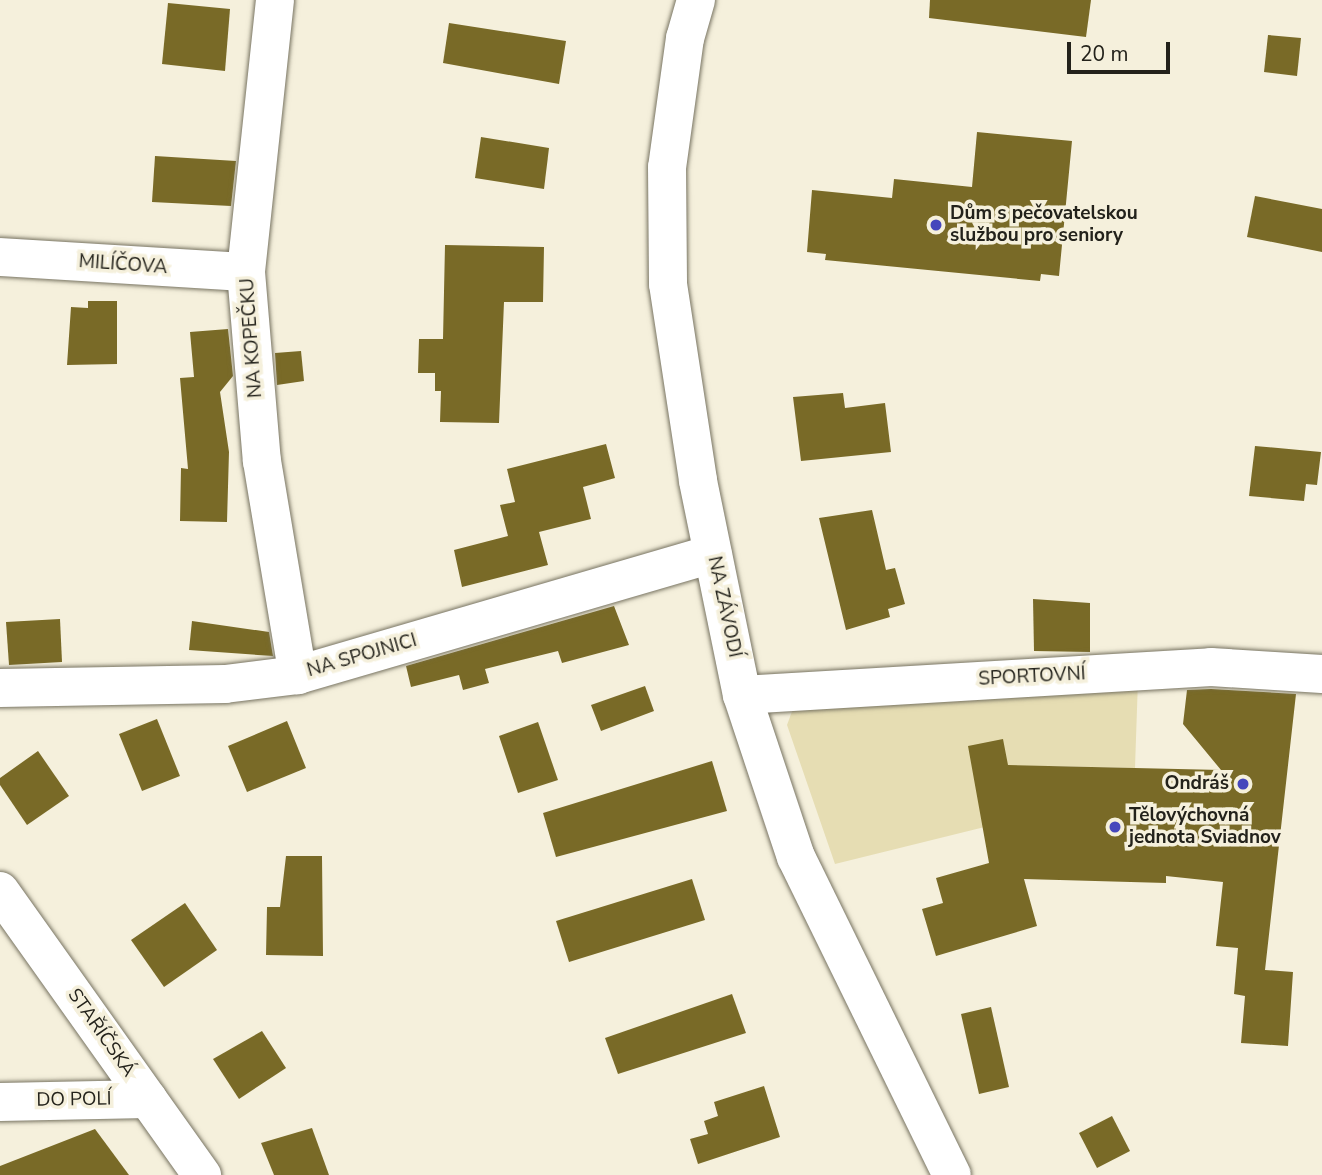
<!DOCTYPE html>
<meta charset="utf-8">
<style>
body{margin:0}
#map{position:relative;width:1322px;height:1175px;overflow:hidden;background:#f5f0dc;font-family:"Nunito Sans",sans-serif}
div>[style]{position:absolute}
.green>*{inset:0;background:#e6ddb3}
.building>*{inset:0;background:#796a27}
.roads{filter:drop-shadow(0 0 2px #787462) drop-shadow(0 0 2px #787462)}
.minor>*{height:38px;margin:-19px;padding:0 19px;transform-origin:19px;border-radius:19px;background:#fff}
.dots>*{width:19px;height:19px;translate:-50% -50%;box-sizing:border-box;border:4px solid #f5f0dc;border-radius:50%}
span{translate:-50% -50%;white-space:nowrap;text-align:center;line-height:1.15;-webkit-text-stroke:7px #f5f0dc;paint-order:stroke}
.poi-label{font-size:19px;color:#23221b;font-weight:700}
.left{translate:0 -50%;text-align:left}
.right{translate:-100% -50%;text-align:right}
.street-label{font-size:19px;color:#23221b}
.scale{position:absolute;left:1067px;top:42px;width:103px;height:32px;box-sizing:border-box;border:4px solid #23221b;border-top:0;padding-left:9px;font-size:21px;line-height:24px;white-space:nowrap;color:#23221b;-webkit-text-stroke:5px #f5f0dc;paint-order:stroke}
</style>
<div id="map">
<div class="green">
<div style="clip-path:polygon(1138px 680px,1135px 768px,1052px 766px,1029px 816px,835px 864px,787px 725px,794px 706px)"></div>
</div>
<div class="building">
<div style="clip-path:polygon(930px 0,1091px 0,1086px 37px,929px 18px)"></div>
<div style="clip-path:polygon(168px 3px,230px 9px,225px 71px,162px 64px)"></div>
<div style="clip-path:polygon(449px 23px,566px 41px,559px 84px,443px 63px)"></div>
<div style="clip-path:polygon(1268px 35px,1301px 38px,1297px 76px,1264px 72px)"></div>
<div style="clip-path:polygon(977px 132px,1072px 141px,1059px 276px,1041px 274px,1040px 281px,825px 260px,826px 254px,807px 252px,812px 190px,892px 198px,894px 179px,972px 187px)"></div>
<div style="clip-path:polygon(481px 137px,549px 148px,544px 189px,475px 178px)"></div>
<div style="clip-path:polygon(155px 156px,236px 161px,231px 206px,152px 202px)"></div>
<div style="clip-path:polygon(1255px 196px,1322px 209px,1322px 252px,1247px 237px)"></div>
<div style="clip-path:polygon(445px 245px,544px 247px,543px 302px,504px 302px,499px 423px,440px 422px,441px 391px,435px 391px,435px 373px,418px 373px,419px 339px,443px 339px)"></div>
<div style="clip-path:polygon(88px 301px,117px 301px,117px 364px,67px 365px,71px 307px,88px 308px)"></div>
<div style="clip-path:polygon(228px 329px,233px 376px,220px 392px,229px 452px,227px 522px,180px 521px,181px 468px,188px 469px,180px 378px,194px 377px,190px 332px)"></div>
<div style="clip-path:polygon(301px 351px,304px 381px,277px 385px,275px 353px)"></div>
<div style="clip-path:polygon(843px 393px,845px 408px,885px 403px,891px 452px,801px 461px,793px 397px)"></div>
<div style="clip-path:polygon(606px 444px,615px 478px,583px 487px,591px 519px,539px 532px,548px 565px,462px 587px,454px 550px,508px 536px,500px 505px,515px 502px,507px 469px)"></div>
<div style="clip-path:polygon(1255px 446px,1321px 452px,1317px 485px,1306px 484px,1304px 501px,1249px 496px)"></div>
<div style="clip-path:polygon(872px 510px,886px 570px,895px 568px,905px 604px,888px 609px,890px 617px,846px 630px,819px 518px)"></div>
<div style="clip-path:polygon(1033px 599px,1090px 603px,1090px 652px,1034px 651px)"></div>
<div style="clip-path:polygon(614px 606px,629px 645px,562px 663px,558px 651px,485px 669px,489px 683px,463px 690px,459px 675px,411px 687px,406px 666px)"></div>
<div style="clip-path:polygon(60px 619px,62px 662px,9px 665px,6px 622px)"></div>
<div style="clip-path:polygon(192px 621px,269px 632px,273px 656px,189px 650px)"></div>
<div style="clip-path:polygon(645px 686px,654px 711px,601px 731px,591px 705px)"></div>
<div style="clip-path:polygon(1211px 689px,1296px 694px,1265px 970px,1293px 972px,1288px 1046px,1241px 1043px,1245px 996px,1234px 994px,1238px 948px,1216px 946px,1223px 882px,1166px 876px,1166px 883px,1024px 879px,1037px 926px,936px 956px,922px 909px,943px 903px,936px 878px,989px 863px,968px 746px,1003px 739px,1008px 765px,1221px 770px,1183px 724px,1187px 690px)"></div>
<div style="clip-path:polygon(157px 719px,180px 776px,142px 791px,119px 734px)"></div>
<div style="clip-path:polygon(287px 721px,306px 768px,247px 792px,228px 746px)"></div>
<div style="clip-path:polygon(538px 722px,558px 780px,518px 793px,499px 736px)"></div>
<div style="clip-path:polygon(38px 751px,69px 796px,27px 825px,0 785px,0 778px)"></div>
<div style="clip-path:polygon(712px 761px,727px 811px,556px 857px,543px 813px)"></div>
<div style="clip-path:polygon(286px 856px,322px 856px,323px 956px,266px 955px,267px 907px,280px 907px)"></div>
<div style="clip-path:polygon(692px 879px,705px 920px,569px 962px,556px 921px)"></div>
<div style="clip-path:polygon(185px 903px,217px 950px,164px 987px,131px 940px)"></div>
<div style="clip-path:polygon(732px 994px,746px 1033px,618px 1074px,605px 1038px)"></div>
<div style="clip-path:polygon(991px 1007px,1009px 1087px,979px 1094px,961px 1014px)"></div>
<div style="clip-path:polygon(262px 1031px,286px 1068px,239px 1099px,213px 1059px)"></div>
<div style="clip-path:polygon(764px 1086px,780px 1137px,698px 1164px,690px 1139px,708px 1134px,704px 1121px,718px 1116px,714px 1102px)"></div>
<div style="clip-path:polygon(1112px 1116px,1130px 1151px,1097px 1168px,1079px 1133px)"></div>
<div style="clip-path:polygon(312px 1128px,329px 1175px,274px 1175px,261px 1143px)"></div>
<div style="clip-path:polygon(95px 1129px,129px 1175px,0 1175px,0 1166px)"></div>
</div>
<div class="roads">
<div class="minor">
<div style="left:275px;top:0;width:274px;rotate:96.1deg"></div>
<div style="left:246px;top:272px;width:190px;rotate:85.2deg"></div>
<div style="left:262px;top:461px;width:217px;rotate:80.5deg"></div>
<div style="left:696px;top:0;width:40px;rotate:106deg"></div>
<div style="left:685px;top:38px;width:130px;rotate:97.9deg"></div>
<div style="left:667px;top:167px;width:117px;rotate:89.5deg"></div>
<div style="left:668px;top:284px;width:199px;rotate:81.3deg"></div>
<div style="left:698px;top:481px;width:218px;rotate:78.4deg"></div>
<div style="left:742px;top:695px;width:171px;rotate:71.6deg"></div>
<div style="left:796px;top:857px;width:354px;rotate:63.9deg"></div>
<div style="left:0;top:257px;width:246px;rotate:3.5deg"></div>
<div style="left:0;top:688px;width:225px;rotate:-1deg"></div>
<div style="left:225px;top:684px;width:74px;rotate:-7deg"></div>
<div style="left:298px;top:675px;width:432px;rotate:-16.3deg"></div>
<div style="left:742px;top:695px;width:470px;rotate:-3.4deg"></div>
<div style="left:1211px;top:667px;width:111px;rotate:3.6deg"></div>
<div style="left:0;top:891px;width:349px;rotate:54.6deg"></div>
<div style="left:0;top:1102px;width:148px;rotate:-1.2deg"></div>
</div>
</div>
<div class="dots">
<div style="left:936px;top:225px;background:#4647bc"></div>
<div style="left:1243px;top:784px;background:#4647bc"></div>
<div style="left:1115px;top:827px;background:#4647bc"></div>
</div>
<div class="poi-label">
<span class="left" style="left:950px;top:225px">Dům s pečovatelskou<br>službou pro seniory</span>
<span class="right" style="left:1229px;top:784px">Ondráš</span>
<span class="left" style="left:1129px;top:827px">Tělovýchovná<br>jednota Sviadnov</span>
</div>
<div class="street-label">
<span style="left:123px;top:265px;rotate:4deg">MILÍČOVA</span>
<span style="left:252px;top:338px;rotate:-94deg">NA KOPEČKU</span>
<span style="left:724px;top:607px;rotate:78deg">NA ZÁVODÍ</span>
<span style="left:362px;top:656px;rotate:-16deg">NA SPOJNICI</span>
<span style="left:1032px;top:677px;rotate:-3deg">SPORTOVNÍ</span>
<span style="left:101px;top:1033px;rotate:55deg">STAŘÍČSKÁ</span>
<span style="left:74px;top:1100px;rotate:-1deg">DO POLÍ</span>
</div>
<div class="scale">20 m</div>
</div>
